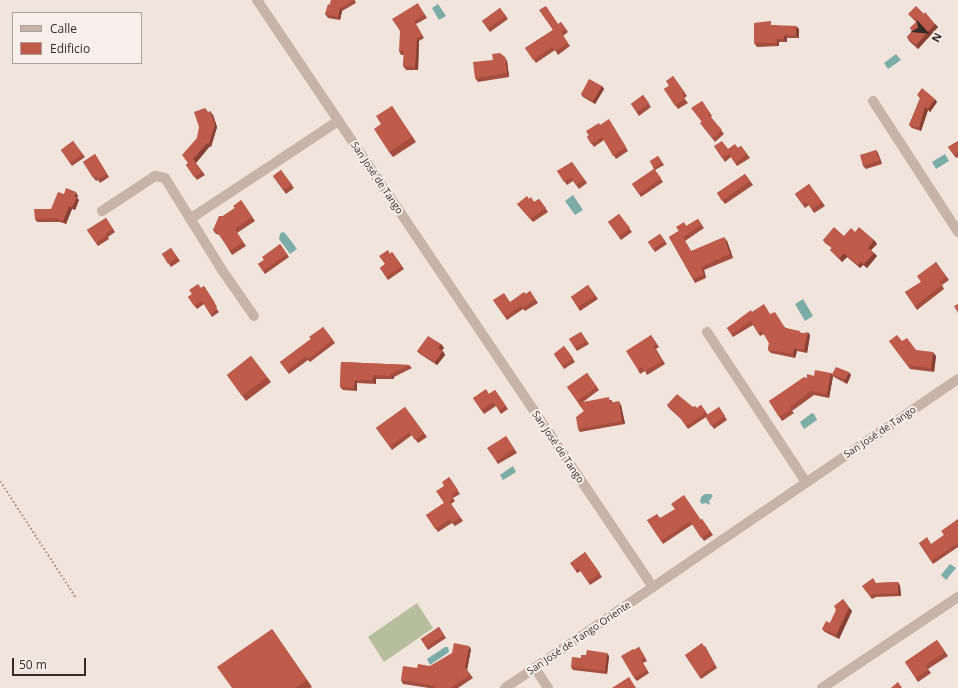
<!DOCTYPE html>
<meta charset="utf-8">
<style>
body{margin:0}
#map{position:relative;width:958px;height:688px;overflow:hidden;background:#f0e4dc;font-family:"Open Sans",sans-serif}
div>[style]{position:absolute}
.green>*{inset:0;background:#b7be9d}
.water>*{inset:0;background:#7caca8}
.path>*{height:2px;margin-top:-1px;transform-origin:0;background:repeating-linear-gradient(90deg,#b39d93 0 2px,transparent 0 4px)}
.minor>*{height:10px;margin:-5px;padding:0 5px;transform-origin:5px;border-radius:5px;background:#c8b3a8}
.wall>*{inset:0;background:#a44e40}
.shaded-wall>*{inset:0;background:#864034}
.building>*{inset:0;background:#bf5b4b}
span{translate:-50% -50%;white-space:nowrap;text-align:center;line-height:1.15;-webkit-text-stroke:4px #f8efe8;paint-order:stroke}
.street-label{font-size:10px;color:#352b28}
.legend{position:absolute;left:12px;top:12px;width:130px;height:52px;box-sizing:border-box;background:#f8efe8;border:1px solid #aaa19b;margin:0;padding:5px 7px;list-style:none;font-size:12px;color:#352b28}
.legend li{display:flex;align-items:center;gap:8px;height:20px}
.legend b{width:20px;border:1px solid #aaa19b}
.north{position:absolute;left:906px;top:12px;width:40px;height:40px;-webkit-text-stroke:3px #f8efe8;paint-order:stroke;rotate:117deg;font-size:11px;font-weight:700;line-height:16px;text-align:center;color:#352b28}
.north::after{content:'';display:block;margin:auto;width:14px;height:18px;background:#352b28;clip-path:polygon(50% 0,100% 100%,50% 72%,0 100%)}
.scale{position:absolute;left:12px;top:658px;width:74px;height:18px;box-sizing:border-box;border:2px solid #352b28;border-top:0;padding-left:5px;font-size:12px;line-height:14px;white-space:nowrap;color:#352b28;-webkit-text-stroke:3px #f8efe8;paint-order:stroke}
</style>
<div id="map">
<div class="green">
<div style="clip-path:polygon(417px 603px,433px 628px,384px 662px,368px 637px)"></div>
</div>
<div class="water">
<div style="clip-path:polygon(438px 4px,446px 16px,439px 20px,432px 8px)"></div>
<div style="clip-path:polygon(896px 54px,901px 60px,888px 69px,884px 63px)"></div>
<div style="clip-path:polygon(945px 154px,949px 161px,936px 169px,932px 162px)"></div>
<div style="clip-path:polygon(573px 195px,583px 210px,575px 215px,565px 201px)"></div>
<div style="clip-path:polygon(282px 232px,285px 233px,297px 249px,290px 254px,279px 239px,280px 234px)"></div>
<div style="clip-path:polygon(803px 299px,813px 316px,805px 321px,795px 304px)"></div>
<div style="clip-path:polygon(812px 413px,814px 414px,817px 420px,804px 429px,800px 422px)"></div>
<div style="clip-path:polygon(513px 466px,516px 472px,503px 480px,500px 475px)"></div>
<div style="clip-path:polygon(705px 494px,711px 494px,713px 496px,709px 501px,710px 505px,706px 503px,702px 504px,700px 502px,701px 497px)"></div>
<div style="clip-path:polygon(950px 564px,956px 568px,946px 580px,941px 575px)"></div>
<div style="clip-path:polygon(445px 647px,448px 647px,449px 652px,430px 665px,427px 659px)"></div>
</div>
<div class="path">
<div style="left:0;top:481px;width:140px;rotate:57deg"></div>
</div>
<div class="minor">
<div style="left:257px;top:0;width:708px;rotate:56deg"></div>
<div style="left:873px;top:101px;width:156px;rotate:57deg"></div>
<div style="left:102px;top:211px;width:64px;rotate:-33.4deg"></div>
<div style="left:155px;top:176px;width:10px;rotate:11deg"></div>
<div style="left:165px;top:178px;width:108px;rotate:58.2deg"></div>
<div style="left:222px;top:270px;width:56px;rotate:55.2deg"></div>
<div style="left:190px;top:219px;width:178px;rotate:-33.5deg"></div>
<div style="left:707px;top:332px;width:180px;rotate:56.6deg"></div>
<div style="left:535px;top:668px;width:24px;rotate:57deg"></div>
<div style="left:505px;top:688px;width:548px;rotate:-34.3deg"></div>
<div style="left:822px;top:688px;width:164px;rotate:-33.8deg"></div>
</div>
<div class="wall">
<div style="clip-path:polygon(331px 0,355px 0,355px 1px,356px 3px,342px 11px,340px 20px,328px 18px,325px 14px,330px 5px)"></div>
<div style="clip-path:polygon(420px 7px,427px 18px,416px 24px,424px 38px,419px 41px,418px 70px,406px 70px,403px 66px,404px 55px,401px 55px,399px 51px)"></div>
<div style="clip-path:polygon(500px 8px,508px 19px,490px 32px,482px 21px)"></div>
<div style="clip-path:polygon(908px 14px,935px 24px,938px 27px,918px 49px,909px 41px,907px 37px,912px 31px,910px 28px,916px 22px)"></div>
<div style="clip-path:polygon(561px 22px,568px 32px,563px 36px,570px 46px,558px 55px,555px 50px,536px 63px,525px 48px,553px 30px)"></div>
<div style="clip-path:polygon(774px 25px,799px 29px,799px 38px,787px 38px,787px 42px,779px 42px,779px 46px,757px 47px,754px 43px)"></div>
<div style="clip-path:polygon(507px 61px,509px 77px,478px 82px,475px 78px)"></div>
<div style="clip-path:polygon(673px 76px,687px 96px,684px 98px,688px 103px,678px 109px,664px 89px,669px 86px)"></div>
<div style="clip-path:polygon(602px 86px,604px 89px,595px 104px,583px 97px,581px 94px)"></div>
<div style="clip-path:polygon(643px 95px,651px 107px,639px 116px,631px 104px)"></div>
<div style="clip-path:polygon(917px 95px,937px 102px,930px 112px,928px 110px,921px 131px,912px 128px,909px 125px,920px 98px)"></div>
<div style="clip-path:polygon(702px 101px,712px 116px,711px 117px,724px 134px,715px 142px,700px 123px,702px 122px)"></div>
<div style="clip-path:polygon(392px 106px,416px 142px,393px 157px,389px 152px,381px 124px)"></div>
<div style="clip-path:polygon(205px 108px,208px 112px,213px 115px,217px 127px,211px 147px,210px 146px,196px 163px,205px 175px,197px 180px,186px 165px,188px 163px,197px 138px)"></div>
<div style="clip-path:polygon(611px 123px,628px 151px,616px 159px,604px 140px,594px 147px,587px 137px,600px 125px)"></div>
<div style="clip-path:polygon(73px 141px,85px 157px,72px 166px,61px 150px)"></div>
<div style="clip-path:polygon(958px 141px,958px 157px,956px 158px,948px 147px)"></div>
<div style="clip-path:polygon(714px 146px,728px 149px,738px 148px,741px 146px,750px 158px,737px 166px,731px 157px,725px 162px)"></div>
<div style="clip-path:polygon(876px 150px,878px 153px,882px 164px,866px 169px,863px 166px)"></div>
<div style="clip-path:polygon(95px 154px,109px 177px,100px 183px,98px 180px,96px 181px,83px 162px)"></div>
<div style="clip-path:polygon(658px 156px,664px 165px,655px 170px,663px 182px,641px 197px,632px 184px,654px 169px,650px 161px)"></div>
<div style="clip-path:polygon(572px 162px,587px 183px,579px 189px,573px 181px,567px 185px,557px 171px)"></div>
<div style="clip-path:polygon(281px 170px,294px 188px,286px 194px,273px 176px)"></div>
<div style="clip-path:polygon(745px 174px,753px 185px,725px 204px,717px 193px)"></div>
<div style="clip-path:polygon(809px 184px,825px 206px,814px 213px,809px 205px,805px 208px,795px 194px)"></div>
<div style="clip-path:polygon(64px 194px,78px 196px,77px 198px,79px 200px,75px 210px,72px 209px,66px 224px,60px 222px,37px 222px,35px 219px,51px 209px)"></div>
<div style="clip-path:polygon(529px 199px,534px 202px,539px 199px,548px 212px,533px 222px,517px 204px)"></div>
<div style="clip-path:polygon(241px 200px,255px 221px,237px 233px,246px 246px,232px 255px,220px 235px,216px 234px,213px 230px,223px 216px,235px 208px)"></div>
<div style="clip-path:polygon(619px 214px,632px 232px,621px 240px,608px 222px)"></div>
<div style="clip-path:polygon(106px 218px,115px 232px,108px 237px,109px 239px,98px 246px,87px 230px)"></div>
<div style="clip-path:polygon(698px 219px,704px 228px,685px 241px,691px 251px,727px 241px,733px 258px,704px 270px,706px 278px,695px 283px,669px 237px)"></div>
<div style="clip-path:polygon(855px 232px,874px 240px,877px 244px,871px 250px,877px 256px,867px 268px,863px 265px,860px 268px,847px 257px,842px 262px,830px 250px,832px 248px,825px 243px,823px 240px,844px 236px)"></div>
<div style="clip-path:polygon(660px 234px,667px 244px,655px 252px,648px 242px)"></div>
<div style="clip-path:polygon(280px 244px,289px 257px,265px 274px,258px 264px,264px 260px)"></div>
<div style="clip-path:polygon(171px 248px,180px 261px,171px 267px,162px 254px)"></div>
<div style="clip-path:polygon(392px 252px,404px 269px,388px 280px,380px 268px,385px 264px,390px 254px)"></div>
<div style="clip-path:polygon(936px 262px,949px 280px,942px 285px,944px 289px,917px 310px,905px 292px,921px 282px)"></div>
<div style="clip-path:polygon(588px 285px,598px 299px,580px 311px,571px 297px)"></div>
<div style="clip-path:polygon(204px 286px,217px 307px,216px 308px,219px 312px,212px 317px,204px 304px,197px 309px,188px 297px)"></div>
<div style="clip-path:polygon(530px 291px,538px 303px,525px 311px,523px 309px,507px 320px,493px 300px,510px 302px,526px 294px)"></div>
<div style="clip-path:polygon(752px 312px,770px 314px,786px 328px,802px 333px,810px 335px,807px 353px,797px 351px,795px 358px,771px 353px,768px 350px,769px 343px,764px 334px,760px 336px,753px 325px,733px 337px,727px 328px)"></div>
<div style="clip-path:polygon(323px 327px,335px 343px,310px 362px,308px 360px,289px 374px,280px 362px,311px 339px)"></div>
<div style="clip-path:polygon(581px 332px,589px 344px,577px 351px,569px 339px)"></div>
<div style="clip-path:polygon(651px 335px,659px 347px,656px 349px,665px 364px,647px 375px,645px 371px,640px 374px,638px 370px)"></div>
<div style="clip-path:polygon(889px 341px,902px 341px,916px 350px,936px 356px,934px 372px,910px 369px)"></div>
<div style="clip-path:polygon(441px 344px,444px 348px,442px 350px,445px 355px,437px 365px,420px 354px,417px 351px)"></div>
<div style="clip-path:polygon(564px 346px,575px 362px,564px 369px,554px 354px)"></div>
<div style="clip-path:polygon(251px 356px,271px 382px,246px 401px,227px 375px)"></div>
<div style="clip-path:polygon(341px 362px,409px 365px,412px 368px,394px 377px,394px 379px,376px 379px,376px 384px,357px 383px,357px 391px,343px 390px,340px 387px)"></div>
<div style="clip-path:polygon(587px 373px,599px 390px,583px 402px,612px 400px,612px 402px,621px 405px,625px 424px,580px 432px,578px 429px,584px 411px,567px 387px)"></div>
<div style="clip-path:polygon(831px 373px,833px 376px,829px 398px,814px 395px,792px 411px,794px 413px,782px 421px,769px 401px,807px 378px,814px 376px)"></div>
<div style="clip-path:polygon(832px 374px,851px 375px,847px 384px,834px 377px)"></div>
<div style="clip-path:polygon(495px 390px,508px 409px,501px 414px,496px 406px,484px 414px,473px 398px,489px 394px)"></div>
<div style="clip-path:polygon(667px 405px,697px 408px,701px 405px,708px 415px,719px 407px,727px 420px,714px 429px,706px 417px,688px 429px,681px 419px,669px 408px)"></div>
<div style="clip-path:polygon(405px 407px,427px 437px,418px 443px,412px 435px,392px 450px,376px 428px)"></div>
<div style="clip-path:polygon(506px 436px,517px 453px,498px 464px,496px 461px)"></div>
<div style="clip-path:polygon(449px 477px,460px 494px,453px 498px,455px 501px,451px 504px,463px 521px,455px 526px,452px 523px,438px 532px,426px 515px,444px 503px,444px 486px)"></div>
<div style="clip-path:polygon(660px 518px,701px 520px,702px 519px,713px 535px,704px 541px,693px 524px,663px 544px,647px 520px)"></div>
<div style="clip-path:polygon(958px 519px,958px 547px,933px 564px,919px 543px,932px 544px,944px 535px)"></div>
<div style="clip-path:polygon(585px 552px,602px 577px,590px 585px,581px 571px,577px 573px,575px 570px)"></div>
<div style="clip-path:polygon(898px 582px,900px 586px,901px 596px,876px 597px,872px 599px,862px 586px,876px 583px)"></div>
<div style="clip-path:polygon(843px 599px,852px 611px,839px 639px,825px 632px,822px 629px,830px 623px)"></div>
<div style="clip-path:polygon(439px 627px,446px 638px,428px 650px,421px 639px)"></div>
<div style="clip-path:polygon(272px 629px,312px 687px,310px 688px,232px 688px)"></div>
<div style="clip-path:polygon(937px 640px,948px 656px,928px 669px,931px 673px,918px 682px,905px 662px)"></div>
<div style="clip-path:polygon(705px 646px,717px 668px,701px 679px,685px 655px)"></div>
<div style="clip-path:polygon(639px 647px,647px 661px,643px 663px,649px 673px,637px 681px,634px 678px,634px 650px)"></div>
<div style="clip-path:polygon(471px 649px,467px 670px,473px 678px,458px 688px,429px 688px,403px 684px,401px 680px,417px 668px,430px 666px)"></div>
<div style="clip-path:polygon(609px 656px,607px 674px,573px 670px,571px 667px,581px 658px)"></div>
</div>
<div class="shaded-wall">
<div style="clip-path:polygon(340px 8px,342px 11px,340px 20px,338px 17px)"></div>
<div style="clip-path:polygon(935px 24px,938px 27px,918px 49px,916px 45px)"></div>
<div style="clip-path:polygon(796px 26px,799px 29px,799px 38px,796px 35px)"></div>
<div style="clip-path:polygon(784px 35px,787px 38px,787px 42px,784px 39px)"></div>
<div style="clip-path:polygon(417px 38px,419px 41px,418px 70px,415px 67px)"></div>
<div style="clip-path:polygon(777px 39px,779px 42px,779px 46px,777px 43px)"></div>
<div style="clip-path:polygon(505px 57px,507px 61px,509px 77px,507px 73px)"></div>
<div style="clip-path:polygon(602px 86px,604px 89px,595px 104px,593px 101px)"></div>
<div style="clip-path:polygon(935px 99px,937px 102px,930px 112px,928px 109px)"></div>
<div style="clip-path:polygon(925px 107px,928px 110px,921px 131px,919px 128px)"></div>
<div style="clip-path:polygon(210px 111px,213px 115px,217px 127px,211px 147px,209px 144px)"></div>
<div style="clip-path:polygon(207px 143px,210px 146px,196px 163px,193px 159px)"></div>
<div style="clip-path:polygon(876px 150px,878px 153px,882px 164px,880px 160px)"></div>
<div style="clip-path:polygon(76px 192px,78px 196px,77px 198px,79px 200px,75px 210px,72px 207px,74px 196px)"></div>
<div style="clip-path:polygon(69px 206px,72px 209px,66px 224px,63px 221px)"></div>
<div style="clip-path:polygon(724px 237px,727px 241px,733px 258px,730px 254px)"></div>
<div style="clip-path:polygon(874px 240px,877px 244px,870px 251px,868px 248px)"></div>
<div style="clip-path:polygon(844px 253px,847px 257px,842px 262px,840px 258px)"></div>
<div style="clip-path:polygon(874px 253px,877px 256px,867px 268px,864px 264px)"></div>
<div style="clip-path:polygon(861px 262px,863px 265px,860px 268px,858px 265px)"></div>
<div style="clip-path:polygon(701px 267px,704px 270px,706px 278px,704px 274px)"></div>
<div style="clip-path:polygon(808px 332px,810px 335px,807px 353px,804px 350px)"></div>
<div style="clip-path:polygon(441px 344px,444px 348px,441px 351px,438px 348px)"></div>
<div style="clip-path:polygon(794px 348px,797px 351px,795px 358px,793px 354px)"></div>
<div style="clip-path:polygon(443px 351px,445px 355px,437px 365px,435px 362px)"></div>
<div style="clip-path:polygon(933px 352px,936px 356px,934px 372px,931px 368px)"></div>
<div style="clip-path:polygon(849px 372px,851px 375px,847px 384px,845px 380px)"></div>
<div style="clip-path:polygon(831px 373px,833px 376px,829px 398px,827px 394px)"></div>
<div style="clip-path:polygon(391px 374px,394px 377px,394px 379px,391px 376px)"></div>
<div style="clip-path:polygon(374px 375px,376px 379px,376px 384px,373px 380px)"></div>
<div style="clip-path:polygon(355px 380px,357px 383px,357px 391px,354px 388px)"></div>
<div style="clip-path:polygon(619px 401px,621px 405px,625px 424px,622px 421px)"></div>
<div style="clip-path:polygon(898px 582px,900px 586px,901px 596px,898px 593px)"></div>
<div style="clip-path:polygon(849px 608px,852px 611px,839px 639px,836px 635px)"></div>
<div style="clip-path:polygon(469px 646px,471px 649px,467px 670px,473px 678px,465px 667px)"></div>
<div style="clip-path:polygon(607px 653px,609px 656px,607px 674px,605px 671px)"></div>
</div>
<div class="building">
<div style="clip-path:polygon(331px 0,354px 0,340px 8px,338px 17px,325px 14px,328px 4px,330px 5px)"></div>
<div style="clip-path:polygon(418px 3px,424px 15px,414px 21px,422px 35px,417px 38px,415px 67px,403px 66px,404px 51px,399px 51px,400px 31px,392px 19px)"></div>
<div style="clip-path:polygon(546px 6px,558px 24px,561px 22px,566px 29px,561px 32px,568px 43px,555px 51px,552px 47px,533px 60px,525px 48px,553px 30px,539px 10px)"></div>
<div style="clip-path:polygon(916px 6px,924px 14px,925px 12px,935px 24px,916px 45px,907px 37px,913px 31px,910px 28px,917px 21px,908px 14px)"></div>
<div style="clip-path:polygon(500px 8px,506px 16px,488px 28px,482px 21px)"></div>
<div style="clip-path:polygon(771px 21px,771px 25px,796px 26px,796px 35px,784px 35px,784px 39px,777px 39px,777px 43px,754px 43px,754px 23px)"></div>
<div style="clip-path:polygon(500px 53px,505px 57px,507px 73px,475px 78px,473px 62px,493px 60px,492px 54px)"></div>
<div style="clip-path:polygon(673px 76px,685px 93px,682px 94px,685px 99px,675px 106px,664px 89px,669px 86px,666px 81px)"></div>
<div style="clip-path:polygon(589px 79px,602px 86px,593px 101px,581px 94px)"></div>
<div style="clip-path:polygon(922px 88px,935px 99px,928px 109px,925px 107px,919px 128px,909px 125px,921px 97px,917px 95px)"></div>
<div style="clip-path:polygon(643px 95px,649px 103px,637px 112px,631px 104px)"></div>
<div style="clip-path:polygon(702px 101px,710px 113px,708px 114px,722px 130px,713px 138px,700px 123px,702px 122px,691px 108px)"></div>
<div style="clip-path:polygon(392px 106px,412px 137px,389px 152px,374px 129px,381px 124px,376px 116px)"></div>
<div style="clip-path:polygon(205px 108px,207px 113px,210px 111px,215px 124px,209px 144px,207px 143px,193px 159px,202px 172px,194px 177px,186px 165px,188px 163px,182px 155px,197px 138px,199px 127px,194px 112px)"></div>
<div style="clip-path:polygon(609px 119px,626px 147px,613px 156px,602px 137px,591px 144px,587px 137px,589px 136px,586px 131px,599px 123px,600px 125px)"></div>
<div style="clip-path:polygon(73px 141px,82px 154px,70px 163px,61px 150px)"></div>
<div style="clip-path:polygon(722px 141px,728px 149px,735px 144px,738px 148px,741px 146px,747px 154px,735px 163px,729px 154px,722px 158px,714px 146px)"></div>
<div style="clip-path:polygon(958px 141px,958px 152px,954px 155px,948px 147px)"></div>
<div style="clip-path:polygon(876px 150px,880px 160px,863px 166px,860px 155px)"></div>
<div style="clip-path:polygon(95px 154px,107px 174px,98px 179px,96px 176px,93px 178px,83px 162px)"></div>
<div style="clip-path:polygon(658px 156px,662px 163px,654px 168px,650px 161px)"></div>
<div style="clip-path:polygon(572px 162px,584px 180px,576px 185px,571px 177px,564px 182px,557px 171px)"></div>
<div style="clip-path:polygon(654px 169px,661px 178px,639px 194px,632px 184px)"></div>
<div style="clip-path:polygon(281px 170px,292px 185px,283px 190px,273px 176px)"></div>
<div style="clip-path:polygon(745px 174px,750px 181px,722px 201px,717px 193px)"></div>
<div style="clip-path:polygon(809px 184px,822px 202px,812px 209px,806px 202px,802px 204px,795px 194px)"></div>
<div style="clip-path:polygon(66px 188px,76px 192px,74px 196px,77px 197px,72px 207px,69px 206px,63px 221px,57px 218px,35px 219px,34px 209px,51px 209px,58px 192px,64px 194px)"></div>
<div style="clip-path:polygon(527px 196px,529px 199px,531px 197px,534px 202px,539px 199px,546px 208px,530px 219px,517px 204px)"></div>
<div style="clip-path:polygon(241px 200px,252px 217px,235px 229px,243px 242px,230px 251px,217px 232px,213px 230px,219px 216px,223px 216px,235px 208px,233px 206px)"></div>
<div style="clip-path:polygon(619px 214px,630px 228px,619px 236px,608px 222px)"></div>
<div style="clip-path:polygon(106px 218px,113px 229px,106px 233px,107px 235px,96px 243px,87px 230px)"></div>
<div style="clip-path:polygon(698px 219px,701px 225px,683px 237px,691px 251px,724px 237px,730px 254px,701px 267px,704px 274px,693px 279px,669px 237px,679px 231px,676px 227px,684px 222px,686px 226px)"></div>
<div style="clip-path:polygon(834px 227px,844px 236px,851px 228px,855px 232px,859px 227px,874px 240px,868px 248px,874px 253px,864px 264px,861px 262px,858px 265px,844px 253px,840px 258px,830px 250px,832px 248px,823px 240px)"></div>
<div style="clip-path:polygon(660px 234px,665px 241px,653px 249px,648px 242px)"></div>
<div style="clip-path:polygon(280px 244px,287px 254px,263px 271px,258px 264px,264px 260px,262px 257px)"></div>
<div style="clip-path:polygon(171px 248px,177px 258px,168px 264px,162px 254px)"></div>
<div style="clip-path:polygon(388px 250px,390px 254px,392px 252px,402px 266px,386px 277px,380px 268px,385px 264px,379px 256px)"></div>
<div style="clip-path:polygon(936px 262px,946px 277px,939px 282px,942px 285px,915px 306px,905px 292px,921px 282px,917px 276px)"></div>
<div style="clip-path:polygon(198px 284px,201px 288px,204px 286px,215px 303px,214px 304px,217px 309px,210px 314px,202px 301px,194px 306px,188px 297px,192px 294px,189px 290px)"></div>
<div style="clip-path:polygon(588px 285px,595px 296px,578px 307px,571px 297px)"></div>
<div style="clip-path:polygon(530px 291px,535px 299px,523px 308px,521px 305px,505px 317px,493px 300px,504px 293px,510px 302px,524px 292px,526px 294px)"></div>
<div style="clip-path:polygon(764px 304px,770px 314px,775px 312px,785px 328px,800px 331px,799px 334px,808px 332px,804px 350px,794px 348px,793px 354px,768px 350px,769px 343px,762px 331px,758px 333px,751px 321px,731px 334px,727px 328px,751px 310px,752px 312px)"></div>
<div style="clip-path:polygon(958px 304px,958px 313px,954px 306px)"></div>
<div style="clip-path:polygon(323px 327px,333px 340px,308px 359px,306px 356px,287px 371px,280px 362px,311px 339px,309px 337px)"></div>
<div style="clip-path:polygon(581px 332px,586px 341px,575px 348px,569px 339px)"></div>
<div style="clip-path:polygon(651px 335px,656px 344px,653px 346px,662px 361px,645px 371px,642px 367px,638px 370px,626px 351px)"></div>
<div style="clip-path:polygon(897px 335px,902px 341px,907px 338px,916px 350px,933px 352px,931px 368px,907px 365px,889px 341px)"></div>
<div style="clip-path:polygon(428px 336px,441px 344px,438px 348px,443px 351px,435px 362px,417px 351px)"></div>
<div style="clip-path:polygon(564px 346px,573px 358px,562px 366px,554px 354px)"></div>
<div style="clip-path:polygon(251px 356px,267px 377px,242px 396px,227px 375px)"></div>
<div style="clip-path:polygon(341px 362px,409px 365px,391px 374px,391px 376px,374px 375px,373px 380px,355px 380px,354px 388px,340px 387px)"></div>
<div style="clip-path:polygon(836px 367px,849px 372px,845px 380px,832px 374px)"></div>
<div style="clip-path:polygon(815px 370px,831px 373px,827px 394px,811px 391px,790px 407px,791px 410px,779px 417px,769px 401px,804px 377px,807px 378px,807px 374px,814px 376px)"></div>
<div style="clip-path:polygon(587px 373px,597px 387px,577px 401px,567px 387px)"></div>
<div style="clip-path:polygon(486px 389px,489px 394px,495px 390px,506px 406px,499px 410px,493px 402px,481px 410px,473px 398px)"></div>
<div style="clip-path:polygon(677px 394px,693px 407px,695px 406px,697px 408px,701px 405px,706px 412px,686px 426px,679px 416px,667px 405px)"></div>
<div style="clip-path:polygon(609px 397px,610px 403px,619px 401px,622px 421px,578px 429px,576px 417px,584px 411px,578px 403px)"></div>
<div style="clip-path:polygon(405px 407px,424px 433px,415px 440px,409px 432px,390px 446px,376px 428px)"></div>
<div style="clip-path:polygon(719px 407px,725px 416px,711px 426px,705px 416px)"></div>
<div style="clip-path:polygon(506px 436px,514px 449px,496px 461px,487px 448px)"></div>
<div style="clip-path:polygon(449px 477px,458px 490px,451px 495px,453px 498px,449px 501px,460px 517px,452px 523px,450px 519px,435px 529px,426px 515px,444px 503px,436px 491px,444px 486px,442px 482px)"></div>
<div style="clip-path:polygon(684px 495px,701px 520px,702px 519px,710px 532px,701px 538px,690px 521px,661px 541px,647px 520px,657px 514px,660px 518px,675px 509px,671px 504px)"></div>
<div style="clip-path:polygon(958px 519px,958px 543px,931px 561px,919px 543px,927px 537px,931px 544px,944px 535px,941px 531px)"></div>
<div style="clip-path:polygon(585px 552px,600px 573px,588px 582px,578px 568px,575px 570px,570px 563px)"></div>
<div style="clip-path:polygon(873px 578px,876px 583px,898px 582px,898px 593px,873px 594px,870px 596px,862px 586px)"></div>
<div style="clip-path:polygon(843px 599px,849px 608px,836px 635px,822px 629px,826px 621px,830px 623px,836px 610px,834px 606px)"></div>
<div style="clip-path:polygon(439px 627px,444px 635px,426px 647px,421px 639px)"></div>
<div style="clip-path:polygon(272px 629px,307px 680px,295px 688px,232px 688px,217px 667px)"></div>
<div style="clip-path:polygon(937px 640px,945px 652px,926px 665px,928px 670px,916px 678px,905px 662px)"></div>
<div style="clip-path:polygon(454px 643px,469px 646px,465px 667px,470px 675px,450px 688px,435px 688px,436px 686px,401px 680px,403px 666px,417px 668px,418px 664px,430px 666px,452px 653px)"></div>
<div style="clip-path:polygon(702px 643px,715px 665px,699px 676px,685px 655px)"></div>
<div style="clip-path:polygon(639px 647px,645px 657px,641px 660px,647px 670px,634px 678px,621px 656px,633px 649px,634px 650px)"></div>
<div style="clip-path:polygon(587px 650px,607px 653px,605px 671px,571px 667px,572px 657px,581px 658px,581px 655px,586px 655px)"></div>
<div style="clip-path:polygon(629px 677px,636px 688px,612px 688px)"></div>
<div style="clip-path:polygon(898px 682px,902px 688px,891px 688px)"></div>
</div>
<div class="street-label">
<span style="left:377px;top:178px;rotate:56deg">San José de Tango</span>
<span style="left:880px;top:432px;rotate:-34deg">San José de Tango</span>
<span style="left:558px;top:447px;rotate:56deg">San José de Tango</span>
<span style="left:579px;top:638px;rotate:-34deg">San José de Tango Oriente</span>
</div>
<ul class="legend">
<li><b style="height:5px;background:#c8b3a8"></b>Calle</li>
<li><b style="height:11px;background:#bf5b4b"></b>Edificio</li>
</ul>
<div class="north">N</div>
<div class="scale">50 m</div>
</div>
